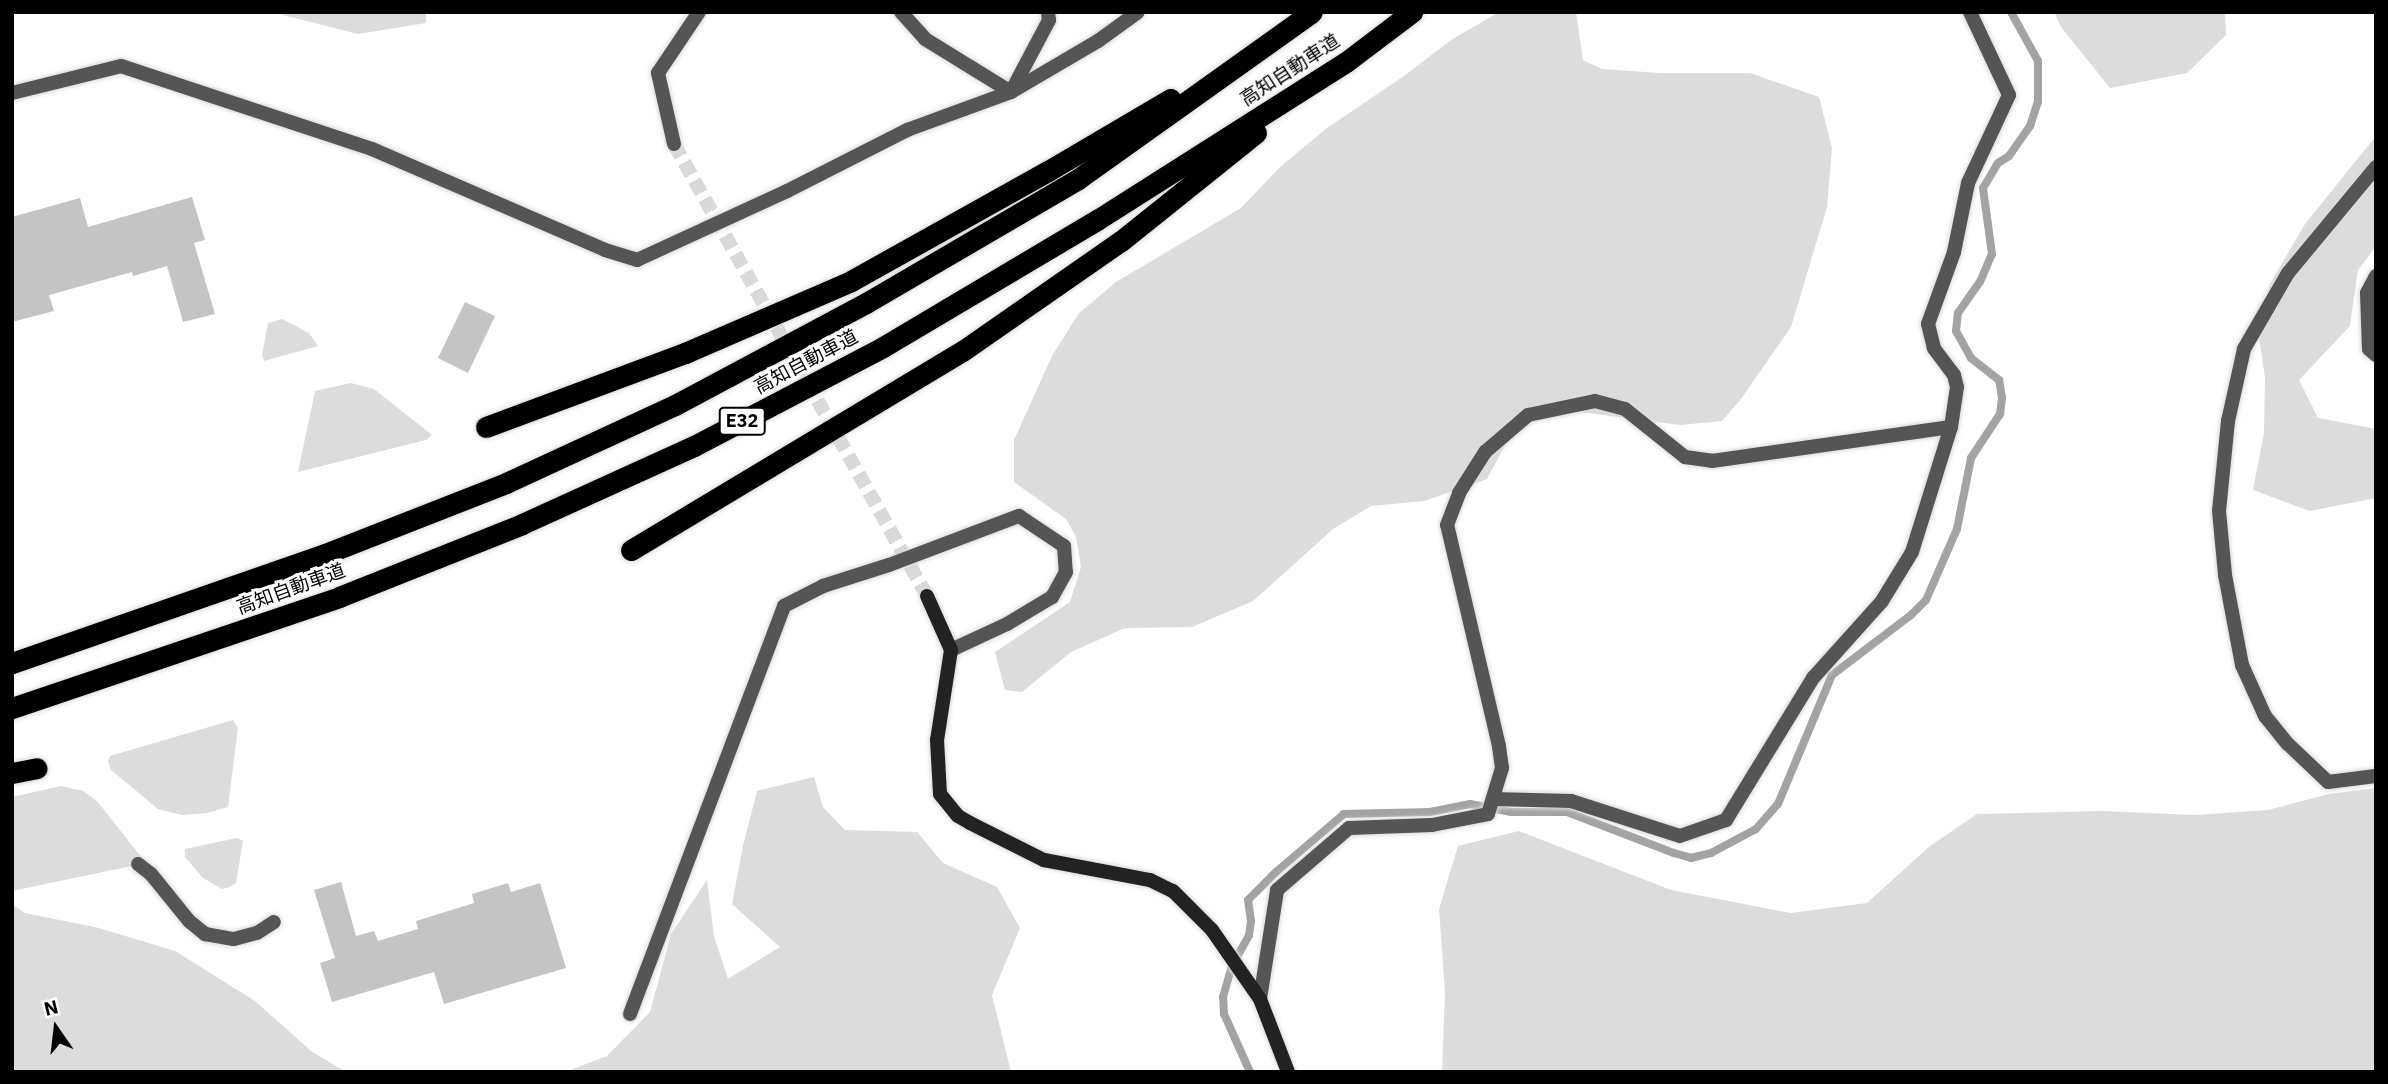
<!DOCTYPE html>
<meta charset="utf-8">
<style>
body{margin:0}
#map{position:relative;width:2388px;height:1084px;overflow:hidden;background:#fff;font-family:"IBM Plex Sans","Noto Sans JP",sans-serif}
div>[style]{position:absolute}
.green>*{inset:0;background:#dcdcdc}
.stream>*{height:8px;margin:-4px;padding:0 4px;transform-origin:4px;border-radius:4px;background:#a3a3a3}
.building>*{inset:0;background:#c4c4c4}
.street-tunnel>*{height:14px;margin-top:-7px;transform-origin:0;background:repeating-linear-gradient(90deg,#d9d9d9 0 14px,transparent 0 21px)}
.roads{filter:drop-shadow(0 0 2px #dbdbdb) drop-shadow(0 0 2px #dbdbdb)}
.street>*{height:14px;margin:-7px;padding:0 7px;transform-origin:7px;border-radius:7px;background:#555}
.secondary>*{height:14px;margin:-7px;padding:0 7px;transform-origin:7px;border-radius:7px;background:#222}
.highway>*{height:21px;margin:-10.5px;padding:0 10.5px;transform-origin:10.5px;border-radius:10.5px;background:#000}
span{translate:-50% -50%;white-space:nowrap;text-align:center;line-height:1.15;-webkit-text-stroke:6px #fff;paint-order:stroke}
.shield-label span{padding:2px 5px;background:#fff;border:2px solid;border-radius:5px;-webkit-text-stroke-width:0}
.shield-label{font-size:18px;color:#000;font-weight:700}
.street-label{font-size:19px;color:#000}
.frame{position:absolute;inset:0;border:14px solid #000;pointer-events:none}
.north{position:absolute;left:21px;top:993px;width:70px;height:70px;-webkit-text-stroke:5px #fff;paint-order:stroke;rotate:346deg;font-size:19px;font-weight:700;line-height:28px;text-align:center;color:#000}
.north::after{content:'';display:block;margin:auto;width:24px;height:32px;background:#000;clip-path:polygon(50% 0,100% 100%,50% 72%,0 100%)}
</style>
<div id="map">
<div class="green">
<div style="clip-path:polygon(271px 12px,426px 12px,426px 23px,358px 34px)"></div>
<div style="clip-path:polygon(1499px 12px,1576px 12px,1583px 60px,1602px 69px,1660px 73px,1750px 73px,1819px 97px,1832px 148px,1827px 207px,1791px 327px,1741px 399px,1722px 421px,1680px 425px,1572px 411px,1514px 428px,1487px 479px,1424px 501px,1371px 506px,1333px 529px,1253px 601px,1192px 627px,1125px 628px,1071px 652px,1022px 692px,1005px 690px,995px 652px,1070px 602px,1081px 567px,1076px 537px,1066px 519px,1014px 482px,1014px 440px,1052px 356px,1079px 313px,1116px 282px,1241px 208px,1280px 167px,1327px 128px,1404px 76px,1451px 40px)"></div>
<div style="clip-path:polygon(2054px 12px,2225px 12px,2226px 35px,2187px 73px,2110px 88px,2061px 27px)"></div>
<div style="clip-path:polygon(2376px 136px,2376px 246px,2358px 270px,2350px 326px,2299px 380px,2318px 418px,2376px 429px,2376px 498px,2310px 511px,2253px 490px,2264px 433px,2265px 377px,2258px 331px,2270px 284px,2305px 224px)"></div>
<div style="clip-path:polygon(282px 319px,309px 333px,318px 346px,264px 361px,262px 355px,268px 323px)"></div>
<div style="clip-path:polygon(351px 383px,374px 389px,432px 435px,426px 440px,298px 472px,315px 391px)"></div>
<div style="clip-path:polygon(233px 720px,238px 728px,228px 807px,207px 813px,182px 815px,158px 809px,111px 770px,108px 761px,110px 756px)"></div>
<div style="clip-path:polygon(814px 777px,823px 807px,845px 830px,917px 832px,943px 863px,997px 887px,1020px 928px,992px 995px,1011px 1072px,565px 1072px,607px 1056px,650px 1012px,671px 934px,707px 880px,714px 936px,728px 979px,780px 947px,732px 904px,743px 846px,757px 791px)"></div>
<div style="clip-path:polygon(61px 786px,83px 791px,97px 801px,146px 863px,12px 891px,12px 797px)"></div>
<div style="clip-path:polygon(2376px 788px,2376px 1072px,1442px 1072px,1445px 992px,1439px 909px,1458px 846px,1519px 831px,1671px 890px,1791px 913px,1867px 903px,1930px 846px,1977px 814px,2102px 811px,2195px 815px,2268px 810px,2329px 794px)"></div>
<div style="clip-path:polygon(237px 838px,243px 841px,236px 883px,230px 887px,222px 889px,203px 878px,185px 857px,185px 849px)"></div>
<div style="clip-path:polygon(12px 904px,25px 913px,99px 928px,175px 951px,255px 1001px,311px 1051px,346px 1072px,12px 1072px)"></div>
</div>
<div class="stream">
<div style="left:1250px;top:1072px;width:64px;rotate:-114.1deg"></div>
<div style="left:1224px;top:1014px;width:17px;rotate:-93deg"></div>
<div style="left:1223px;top:997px;width:32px;rotate:-74deg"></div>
<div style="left:1232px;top:966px;width:35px;rotate:-61deg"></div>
<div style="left:1249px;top:935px;width:14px;rotate:-82deg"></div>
<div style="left:1251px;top:921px;width:21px;rotate:-98deg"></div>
<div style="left:1248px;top:900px;width:40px;rotate:-45deg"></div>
<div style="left:1276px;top:872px;width:89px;rotate:-40.5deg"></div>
<div style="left:1344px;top:814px;width:86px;rotate:-1.3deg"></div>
<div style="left:1430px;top:812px;width:41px;rotate:-11.3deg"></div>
<div style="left:1470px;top:804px;width:42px;rotate:11deg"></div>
<div style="left:1511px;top:812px;width:56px"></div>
<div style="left:1567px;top:812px;width:115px;rotate:21deg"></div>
<div style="left:1674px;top:853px;width:18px;rotate:16deg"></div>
<div style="left:1691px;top:858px;width:21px;rotate:-14deg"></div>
<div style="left:1711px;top:853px;width:51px;rotate:-28.1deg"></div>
<div style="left:1756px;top:829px;width:33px;rotate:-49deg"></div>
<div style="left:1778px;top:804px;width:140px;rotate:-67.3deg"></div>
<div style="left:1832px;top:675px;width:99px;rotate:-37.2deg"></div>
<div style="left:1911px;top:615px;width:21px;rotate:-45deg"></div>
<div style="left:1926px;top:600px;width:77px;rotate:-66.4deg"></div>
<div style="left:1957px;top:529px;width:72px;rotate:-78.8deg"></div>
<div style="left:1971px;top:458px;width:53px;rotate:-56.6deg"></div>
<div style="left:2000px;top:414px;width:16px;rotate:-83deg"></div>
<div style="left:2002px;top:398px;width:18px;rotate:-99deg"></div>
<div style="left:1999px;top:380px;width:36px;rotate:-142deg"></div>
<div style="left:1971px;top:358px;width:31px;rotate:-119deg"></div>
<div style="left:1956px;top:331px;width:18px;rotate:-84deg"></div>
<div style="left:1958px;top:313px;width:38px;rotate:-55deg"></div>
<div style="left:1980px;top:282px;width:30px;rotate:-67deg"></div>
<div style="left:1992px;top:254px;width:67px;rotate:-97.8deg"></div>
<div style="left:1983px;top:188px;width:29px;rotate:-59deg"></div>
<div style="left:1998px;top:163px;width:13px;rotate:-32deg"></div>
<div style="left:2009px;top:156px;width:37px;rotate:-55deg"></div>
<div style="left:2030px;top:126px;width:25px;rotate:-72deg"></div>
<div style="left:2038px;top:102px;width:41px;rotate:-90deg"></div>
<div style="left:2038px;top:61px;width:56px;rotate:-118.9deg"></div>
</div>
<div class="building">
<div style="clip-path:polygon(192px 197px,205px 240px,194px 243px,215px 314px,183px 322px,167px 266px,133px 276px,132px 272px,49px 295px,54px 311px,12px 322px,12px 217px,80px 198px,88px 227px)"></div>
<div style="clip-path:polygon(465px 302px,495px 316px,468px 373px,438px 358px)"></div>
<div style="clip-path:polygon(341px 882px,356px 936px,374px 931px,378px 941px,418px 929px,416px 921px,474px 903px,472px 894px,508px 883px,511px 892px,540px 883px,566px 968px,444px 1004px,434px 972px,332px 1002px,320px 963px,335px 958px,314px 890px)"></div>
</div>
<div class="street-tunnel">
<div style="left:674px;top:144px;width:518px;rotate:60.76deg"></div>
</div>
<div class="roads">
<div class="street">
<div style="left:901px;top:12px;width:36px;rotate:48deg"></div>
<div style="left:925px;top:39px;width:101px;rotate:31.6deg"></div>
<div style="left:1012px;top:90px;width:79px;rotate:-62.1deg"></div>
<div style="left:1049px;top:20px;width:8px;rotate:-97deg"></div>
<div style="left:12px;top:93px;width:112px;rotate:-13.9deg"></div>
<div style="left:121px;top:66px;width:264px;rotate:18.3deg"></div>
<div style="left:372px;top:149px;width:254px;rotate:23.4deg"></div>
<div style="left:605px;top:250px;width:34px;rotate:17deg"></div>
<div style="left:637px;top:260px;width:165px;rotate:-24.7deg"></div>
<div style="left:787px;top:191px;width:135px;rotate:-26.9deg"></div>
<div style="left:907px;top:130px;width:111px;rotate:-20.1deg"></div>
<div style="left:1011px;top:92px;width:101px;rotate:-30.4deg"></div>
<div style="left:1098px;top:41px;width:49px;rotate:-35.9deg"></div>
<div style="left:674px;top:144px;width:73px;rotate:-102.7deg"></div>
<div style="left:658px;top:73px;width:73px;rotate:-56.1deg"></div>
<div style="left:2376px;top:167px;width:138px;rotate:129.7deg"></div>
<div style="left:2288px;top:273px;width:88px;rotate:120.1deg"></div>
<div style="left:2244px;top:349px;width:74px;rotate:102.5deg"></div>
<div style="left:2228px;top:421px;width:90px;rotate:95.7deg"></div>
<div style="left:2219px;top:511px;width:64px;rotate:84.6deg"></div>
<div style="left:2225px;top:575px;width:92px;rotate:79.3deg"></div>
<div style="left:2242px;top:665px;width:56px;rotate:65.7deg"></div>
<div style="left:2265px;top:716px;width:36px;rotate:51deg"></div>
<div style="left:2288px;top:744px;width:55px;rotate:43.5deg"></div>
<div style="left:2328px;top:782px;width:48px;rotate:-7.1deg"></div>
<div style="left:2376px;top:276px;width:19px;rotate:118deg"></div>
<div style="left:2367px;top:293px;width:56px;rotate:88deg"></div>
<div style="left:2369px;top:349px;width:9px;rotate:41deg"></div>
<div style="left:1493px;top:799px;width:78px;rotate:1.5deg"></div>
<div style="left:1571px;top:801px;width:114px;rotate:17.8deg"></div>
<div style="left:1680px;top:836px;width:49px;rotate:-19.2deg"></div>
<div style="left:1726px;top:820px;width:167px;rotate:-58.5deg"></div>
<div style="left:1813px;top:678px;width:103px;rotate:-48.1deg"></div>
<div style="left:1882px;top:601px;width:57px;rotate:-58.5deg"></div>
<div style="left:1912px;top:552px;width:131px;rotate:-72.7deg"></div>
<div style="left:1951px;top:427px;width:40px;rotate:-81.5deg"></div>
<div style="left:1957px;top:387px;width:12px;rotate:-104deg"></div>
<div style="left:1954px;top:375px;width:34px;rotate:-127deg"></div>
<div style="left:1934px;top:348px;width:25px;rotate:-104deg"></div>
<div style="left:1928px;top:324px;width:77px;rotate:-70.1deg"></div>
<div style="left:1954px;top:252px;width:70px;rotate:-78.5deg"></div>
<div style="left:1968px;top:183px;width:97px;rotate:-65deg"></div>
<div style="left:2009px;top:95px;width:92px;rotate:-115.2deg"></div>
<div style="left:138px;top:864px;width:16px;rotate:38deg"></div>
<div style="left:151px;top:874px;width:60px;rotate:51deg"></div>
<div style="left:189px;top:921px;width:21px;rotate:39deg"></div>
<div style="left:205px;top:934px;width:29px;rotate:10deg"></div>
<div style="left:234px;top:939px;width:24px;rotate:-15deg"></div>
<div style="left:257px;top:933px;width:20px;rotate:-33deg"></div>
<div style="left:1260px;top:999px;width:110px;rotate:-81.1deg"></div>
<div style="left:1277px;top:890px;width:95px;rotate:-40.7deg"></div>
<div style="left:1349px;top:828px;width:83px;rotate:-2.1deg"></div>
<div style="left:1432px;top:825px;width:57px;rotate:-11.1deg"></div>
<div style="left:1488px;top:814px;width:48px;rotate:-73.1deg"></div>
<div style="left:1502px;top:768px;width:22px;rotate:-98deg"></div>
<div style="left:1499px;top:746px;width:227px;rotate:-103.2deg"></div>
<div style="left:1447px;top:525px;width:34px;rotate:-69deg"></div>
<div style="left:1459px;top:493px;width:49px;rotate:-57.6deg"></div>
<div style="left:1485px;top:452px;width:57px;rotate:-40.7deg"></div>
<div style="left:1528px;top:415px;width:68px;rotate:-11.8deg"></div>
<div style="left:1595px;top:401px;width:31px;rotate:15deg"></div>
<div style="left:1625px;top:409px;width:77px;rotate:38.7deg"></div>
<div style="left:1685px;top:457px;width:27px;rotate:8deg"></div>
<div style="left:1712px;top:461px;width:241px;rotate:-8.1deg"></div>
<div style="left:630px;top:1014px;width:436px;rotate:-69.3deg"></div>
<div style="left:784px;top:606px;width:44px;rotate:-27.1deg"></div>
<div style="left:823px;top:586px;width:69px;rotate:-17.7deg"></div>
<div style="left:889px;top:565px;width:139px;rotate:-20.7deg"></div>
<div style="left:1019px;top:516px;width:54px;rotate:33.7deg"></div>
<div style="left:1064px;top:546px;width:26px;rotate:86deg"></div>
<div style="left:1066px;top:572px;width:29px;rotate:119deg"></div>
<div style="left:1052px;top:597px;width:52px;rotate:149deg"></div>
<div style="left:1007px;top:624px;width:62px;rotate:155.1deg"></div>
</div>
<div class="secondary">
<div style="left:927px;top:596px;width:59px;rotate:66deg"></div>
<div style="left:951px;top:650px;width:91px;rotate:98.8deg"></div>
<div style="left:937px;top:740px;width:54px;rotate:86.8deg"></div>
<div style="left:940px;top:794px;width:28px;rotate:51deg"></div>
<div style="left:958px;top:816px;width:14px;rotate:30deg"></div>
<div style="left:970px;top:823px;width:83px;rotate:26.6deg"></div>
<div style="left:1044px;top:860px;width:108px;rotate:10.7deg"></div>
<div style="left:1150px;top:880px;width:25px;rotate:26deg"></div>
<div style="left:1173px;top:891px;width:55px;rotate:45deg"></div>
<div style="left:1212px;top:930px;width:84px;rotate:55.2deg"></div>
<div style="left:1260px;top:999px;width:78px;rotate:69deg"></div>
</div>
<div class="highway">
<div style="left:486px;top:427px;width:212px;rotate:-20.4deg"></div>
<div style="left:685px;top:353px;width:181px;rotate:-23.4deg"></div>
<div style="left:851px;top:281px;width:226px;rotate:-29.2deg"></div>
<div style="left:1048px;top:171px;width:142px;rotate:-30.5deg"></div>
<div style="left:631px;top:550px;width:388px;rotate:-31deg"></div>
<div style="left:964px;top:350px;width:191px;rotate:-34.8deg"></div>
<div style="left:1121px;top:241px;width:173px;rotate:-38.7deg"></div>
<div style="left:12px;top:663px;width:331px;rotate:-19.2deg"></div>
<div style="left:325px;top:554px;width:194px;rotate:-21.4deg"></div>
<div style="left:506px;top:483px;width:186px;rotate:-24.8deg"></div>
<div style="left:675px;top:405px;width:217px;rotate:-28.1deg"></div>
<div style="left:866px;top:303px;width:246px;rotate:-30.3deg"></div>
<div style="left:1078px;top:179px;width:287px;rotate:-35.5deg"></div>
<div style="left:12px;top:708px;width:345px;rotate:-18.7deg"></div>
<div style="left:339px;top:597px;width:197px;rotate:-21.7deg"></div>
<div style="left:522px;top:524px;width:189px;rotate:-24.4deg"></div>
<div style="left:694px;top:446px;width:213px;rotate:-27.6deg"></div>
<div style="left:883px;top:347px;width:249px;rotate:-30.7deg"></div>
<div style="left:1097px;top:220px;width:295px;rotate:-32.4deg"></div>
<div style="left:1346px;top:62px;width:83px;rotate:-37.1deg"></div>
<div style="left:12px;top:773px;width:25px;rotate:-11deg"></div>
</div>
</div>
<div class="shield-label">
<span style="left:742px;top:421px">E32</span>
</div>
<div class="street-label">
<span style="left:1290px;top:70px;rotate:-33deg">高知自動車道</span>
<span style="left:806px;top:362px;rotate:-28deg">高知自動車道</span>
<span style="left:291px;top:589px;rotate:-20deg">高知自動車道</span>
</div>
<div class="frame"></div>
<div class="north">N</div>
</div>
